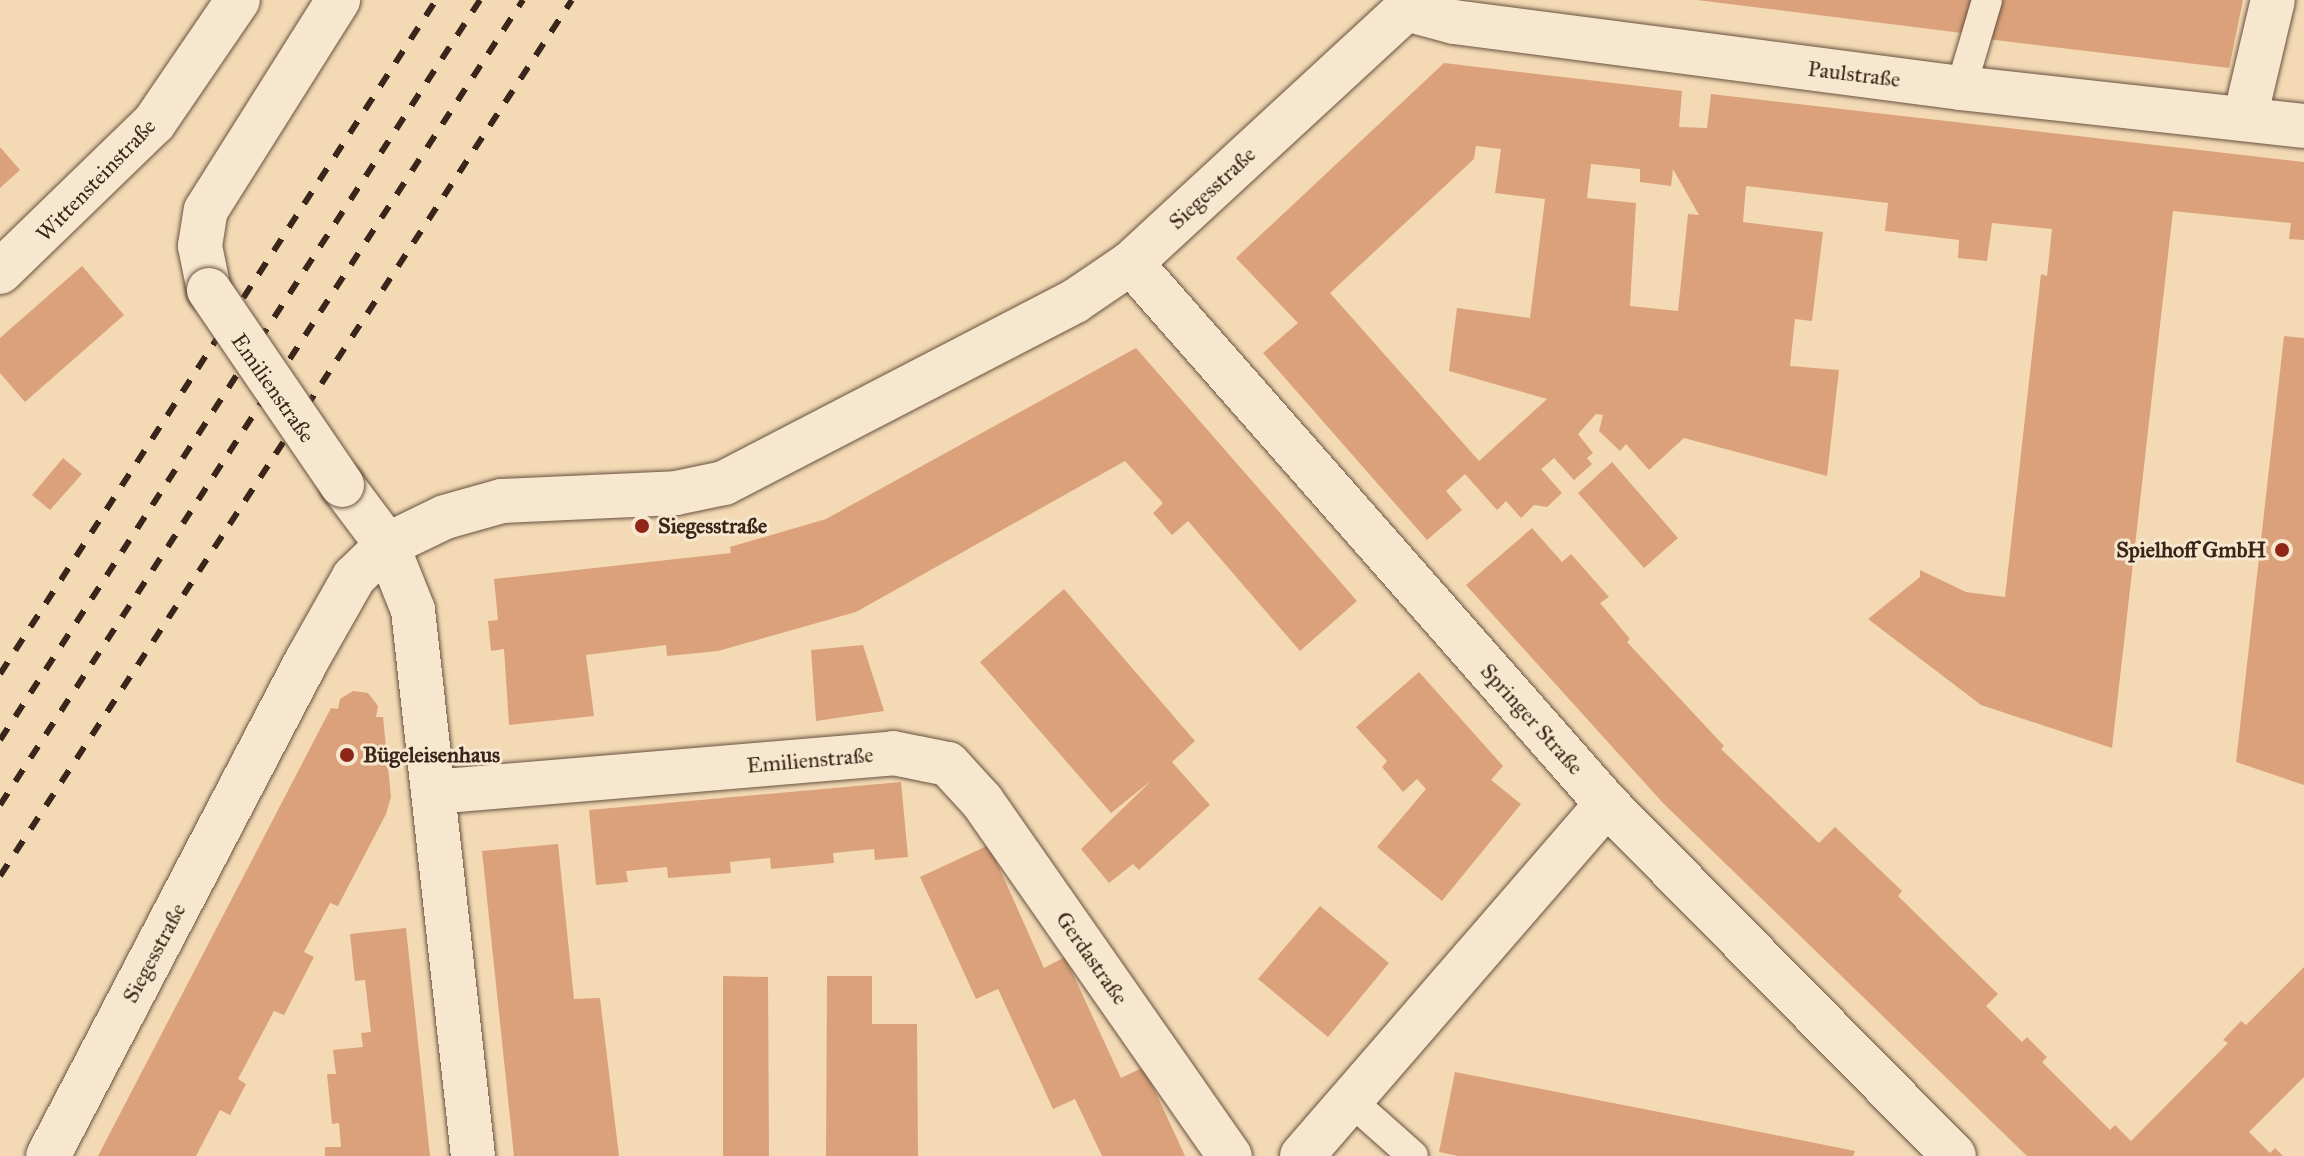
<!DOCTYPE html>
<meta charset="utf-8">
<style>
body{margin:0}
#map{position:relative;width:2304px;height:1156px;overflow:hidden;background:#f3dab4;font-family:"IM FELL Great Primer",serif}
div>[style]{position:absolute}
.building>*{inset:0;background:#dba17b}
.roads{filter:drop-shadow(0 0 2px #685240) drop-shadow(0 0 2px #685240)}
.service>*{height:30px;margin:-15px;padding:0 15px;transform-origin:15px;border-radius:15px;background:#f7e7ce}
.minor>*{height:44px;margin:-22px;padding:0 22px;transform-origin:22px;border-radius:22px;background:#f7e7ce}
.tertiary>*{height:44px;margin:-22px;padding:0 22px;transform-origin:22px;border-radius:22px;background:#f7e7ce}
.rail>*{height:6px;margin-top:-3px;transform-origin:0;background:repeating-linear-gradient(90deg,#392519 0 14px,transparent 0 28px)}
.bridges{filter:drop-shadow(0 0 2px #685240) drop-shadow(0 0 2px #685240)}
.minor-bridge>*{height:44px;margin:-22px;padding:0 22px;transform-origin:22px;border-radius:22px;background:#f7e7ce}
.dots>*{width:22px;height:22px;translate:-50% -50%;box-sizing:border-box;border:4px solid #f7e7ce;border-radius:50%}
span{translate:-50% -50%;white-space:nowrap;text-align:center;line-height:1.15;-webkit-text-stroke:6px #f7e7ce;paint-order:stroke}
.street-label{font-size:22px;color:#392519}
.poi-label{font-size:22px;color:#392519;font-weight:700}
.left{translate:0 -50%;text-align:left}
.right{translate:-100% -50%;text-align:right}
</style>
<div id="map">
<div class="building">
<div style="clip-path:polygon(1697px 0,1972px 0,1962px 33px)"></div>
<div style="clip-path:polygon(2001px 0,2243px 0,2229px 68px,1987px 39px)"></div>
<div style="clip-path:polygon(evenodd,1444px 63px,1682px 91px,1679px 127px,1707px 128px,1711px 94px,2304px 162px,2304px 240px,2289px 239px,2291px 223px,2173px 211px,2112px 748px,1981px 705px,1868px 619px,1920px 577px,1920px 570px,1966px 592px,2005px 597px,2041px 274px,2047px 276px,2052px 229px,1992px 223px,1987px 261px,1958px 258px,1959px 240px,1885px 231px,1888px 203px,1746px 186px,1743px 222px,1823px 232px,1812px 321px,1795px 319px,1790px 366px,1839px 370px,1827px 476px,1684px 438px,1649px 470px,1626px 444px,1620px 451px,1599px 431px,1603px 415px,1596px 414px,1578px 434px,1593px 453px,1587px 458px,1592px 464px,1574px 480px,1554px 458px,1541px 469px,1562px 493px,1547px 507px,1534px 505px,1521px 518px,1506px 501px,1497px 510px,1465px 474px,1446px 491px,1462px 510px,1427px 540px,1263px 353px,1298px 323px,1236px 258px,1444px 63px,1476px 146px,1501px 149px,1495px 193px,1545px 199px,1530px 318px,1457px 308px,1449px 371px,1547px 399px,1479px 461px,1330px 293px,1474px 159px,1476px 146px,1444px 63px,1591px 164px,1640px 169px,1640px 182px,1671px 186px,1673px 169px,1699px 215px,1688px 214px,1678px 311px,1630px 306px,1636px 203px,1587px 198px,1591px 164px)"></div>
<div style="clip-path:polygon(0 147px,20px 170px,0 188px)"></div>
<div style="clip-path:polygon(82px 266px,124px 315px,25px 402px,0 373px,0 338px)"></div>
<div style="clip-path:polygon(2284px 336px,2304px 338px,2304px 785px,2236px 762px)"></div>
<div style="clip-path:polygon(1136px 348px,1357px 601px,1300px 651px,1188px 521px,1172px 535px,1153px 513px,1163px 503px,1125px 461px,856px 612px,718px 651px,667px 656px,666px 645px,586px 655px,594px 716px,509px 725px,504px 649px,491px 651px,488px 621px,498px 620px,494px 579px,731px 553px,730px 547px,826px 519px)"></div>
<div style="clip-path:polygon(63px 458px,82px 474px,50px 510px,32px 495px)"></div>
<div style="clip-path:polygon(1612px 462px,1678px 538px,1644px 568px,1578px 493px)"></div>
<div style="clip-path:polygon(1532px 528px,1562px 562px,1571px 554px,1609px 597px,1600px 603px,1630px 639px,1627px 642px,1724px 746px,1721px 749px,1819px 843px,1835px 827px,1902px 891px,1898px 896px,1998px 994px,1986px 1006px,2022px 1042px,2027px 1037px,2047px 1057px,2042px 1062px,2110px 1130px,2115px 1125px,2131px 1141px,2228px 1043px,2223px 1040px,2241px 1021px,2246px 1025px,2304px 967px,2304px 1077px,2249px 1132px,2270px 1153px,2275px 1148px,2283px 1156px,2027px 1156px,1663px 803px,1466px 585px)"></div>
<div style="clip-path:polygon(1064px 589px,1195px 741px,1172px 762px,1210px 805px,1139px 870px,1133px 864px,1109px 883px,1081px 849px,1152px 780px,1111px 813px,980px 662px)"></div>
<div style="clip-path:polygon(863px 645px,884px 711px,816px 721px,811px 650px)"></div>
<div style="clip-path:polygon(1419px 672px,1503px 766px,1491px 780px,1521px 804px,1442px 901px,1377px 847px,1426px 789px,1417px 779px,1403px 792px,1382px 767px,1387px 761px,1356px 727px)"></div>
<div style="clip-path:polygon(353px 691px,368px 693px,378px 706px,376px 717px,383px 717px,391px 797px,386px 814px,338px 906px,330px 903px,304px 952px,314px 957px,284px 1015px,274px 1011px,238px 1079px,246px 1084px,230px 1115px,220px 1110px,196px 1156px,98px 1156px,331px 708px,338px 709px,340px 699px)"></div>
<div style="clip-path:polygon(901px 782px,908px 857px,875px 860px,874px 849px,833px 853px,834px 863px,771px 869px,770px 858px,730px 862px,731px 873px,668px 878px,667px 867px,626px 871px,628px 882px,596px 885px,589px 810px)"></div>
<div style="clip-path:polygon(558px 844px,574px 999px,600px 998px,619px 1156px,514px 1156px,482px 851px)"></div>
<div style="clip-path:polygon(989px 845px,1044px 968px,1065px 957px,1121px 1078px,1144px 1067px,1185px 1156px,1102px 1156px,1075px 1099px,1053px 1109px,998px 989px,976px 999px,920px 877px)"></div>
<div style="clip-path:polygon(1320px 906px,1389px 963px,1328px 1037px,1258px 979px)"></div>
<div style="clip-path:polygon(406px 928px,430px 1156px,325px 1156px,325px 1147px,341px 1147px,339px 1123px,332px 1124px,327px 1074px,336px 1074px,333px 1050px,363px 1047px,361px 1033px,371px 1032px,365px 980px,355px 981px,350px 934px)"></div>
<div style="clip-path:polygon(723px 976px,768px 977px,769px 1156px,723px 1156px)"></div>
<div style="clip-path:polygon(827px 976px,872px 976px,872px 1024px,917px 1024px,918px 1156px,826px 1156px)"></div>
<div style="clip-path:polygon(1455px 1072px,1720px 1124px,1855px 1151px,1853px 1156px,1458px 1156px,1439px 1152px)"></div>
</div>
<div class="roads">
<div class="service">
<div style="left:1961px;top:88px;width:92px;rotate:-73.5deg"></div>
<div style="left:1350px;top:1100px;width:84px;rotate:41.6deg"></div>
</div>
<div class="minor">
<div style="left:1406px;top:9px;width:50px;rotate:15.2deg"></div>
<div style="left:1454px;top:22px;width:511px;rotate:7.42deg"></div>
<div style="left:1961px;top:88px;width:345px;rotate:6.3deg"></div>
<div style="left:2245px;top:118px;width:121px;rotate:-76.7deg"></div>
<div style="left:1131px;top:263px;width:721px;rotate:48.66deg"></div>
<div style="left:1607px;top:804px;width:494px;rotate:45.4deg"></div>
<div style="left:209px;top:290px;width:45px;rotate:-101.6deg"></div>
<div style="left:200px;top:246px;width:36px;rotate:-81deg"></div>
<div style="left:206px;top:210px;width:248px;rotate:-57.8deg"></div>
<div style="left:342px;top:485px;width:75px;rotate:53.1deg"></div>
<div style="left:387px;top:545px;width:70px;rotate:68.2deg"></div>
<div style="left:413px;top:610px;width:549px;rotate:83.73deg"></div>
<div style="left:433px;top:792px;width:462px;rotate:-4.8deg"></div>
<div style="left:893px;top:753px;width:56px;rotate:11.3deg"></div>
<div style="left:948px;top:764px;width:50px;rotate:47.4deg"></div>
<div style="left:982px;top:801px;width:433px;rotate:55.1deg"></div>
<div style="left:48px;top:1156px;width:560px;rotate:-62.43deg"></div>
<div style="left:307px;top:660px;width:95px;rotate:-60.5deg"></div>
<div style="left:354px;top:577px;width:46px;rotate:-44.1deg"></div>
<div style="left:387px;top:545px;width:64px;rotate:-25.8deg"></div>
<div style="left:445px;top:517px;width:59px;rotate:-15.7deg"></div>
<div style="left:502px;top:501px;width:174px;rotate:-2.6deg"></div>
<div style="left:676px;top:493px;width:49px;rotate:-11.8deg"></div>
<div style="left:724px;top:483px;width:395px;rotate:-27.4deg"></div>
<div style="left:1075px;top:301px;width:68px;rotate:-34.2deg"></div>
<div style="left:1131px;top:263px;width:388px;rotate:-42.7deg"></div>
<div style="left:1302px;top:1156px;width:466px;rotate:-49.1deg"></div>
</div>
<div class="tertiary">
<div style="left:0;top:272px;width:214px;rotate:-44.1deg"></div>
<div style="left:154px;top:123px;width:149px;rotate:-55.7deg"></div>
</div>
</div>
<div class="rail">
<div style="left:0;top:674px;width:803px;rotate:-57.1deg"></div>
<div style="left:0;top:740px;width:882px;rotate:-57.03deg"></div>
<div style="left:0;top:805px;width:960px;rotate:-56.99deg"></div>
<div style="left:0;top:876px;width:1046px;rotate:-56.86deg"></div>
</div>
<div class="bridges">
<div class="minor-bridge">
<div style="left:209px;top:290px;width:236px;rotate:55.7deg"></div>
</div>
</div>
<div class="dots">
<div style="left:642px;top:526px;background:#8f2418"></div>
<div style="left:2282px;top:550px;background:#8f2418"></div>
<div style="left:347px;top:755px;background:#8f2418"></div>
</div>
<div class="street-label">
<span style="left:1854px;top:74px;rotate:7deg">Paulstraße</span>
<span style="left:96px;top:180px;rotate:-46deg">Wittensteinstraße</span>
<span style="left:1212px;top:188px;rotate:-43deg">Siegesstraße</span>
<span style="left:273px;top:388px;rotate:55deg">Emilienstraße</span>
<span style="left:1532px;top:719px;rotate:48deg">Springer Straße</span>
<span style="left:810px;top:760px;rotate:-5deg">Emilienstraße</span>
<span style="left:154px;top:953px;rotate:-62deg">Siegesstraße</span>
<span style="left:1092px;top:958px;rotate:55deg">Gerdastraße</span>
</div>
<div class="poi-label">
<span class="left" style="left:658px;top:526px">Siegesstraße</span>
<span class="right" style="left:2266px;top:550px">Spielhoff GmbH</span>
<span class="left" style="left:363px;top:755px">Bügeleisenhaus</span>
</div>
</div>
